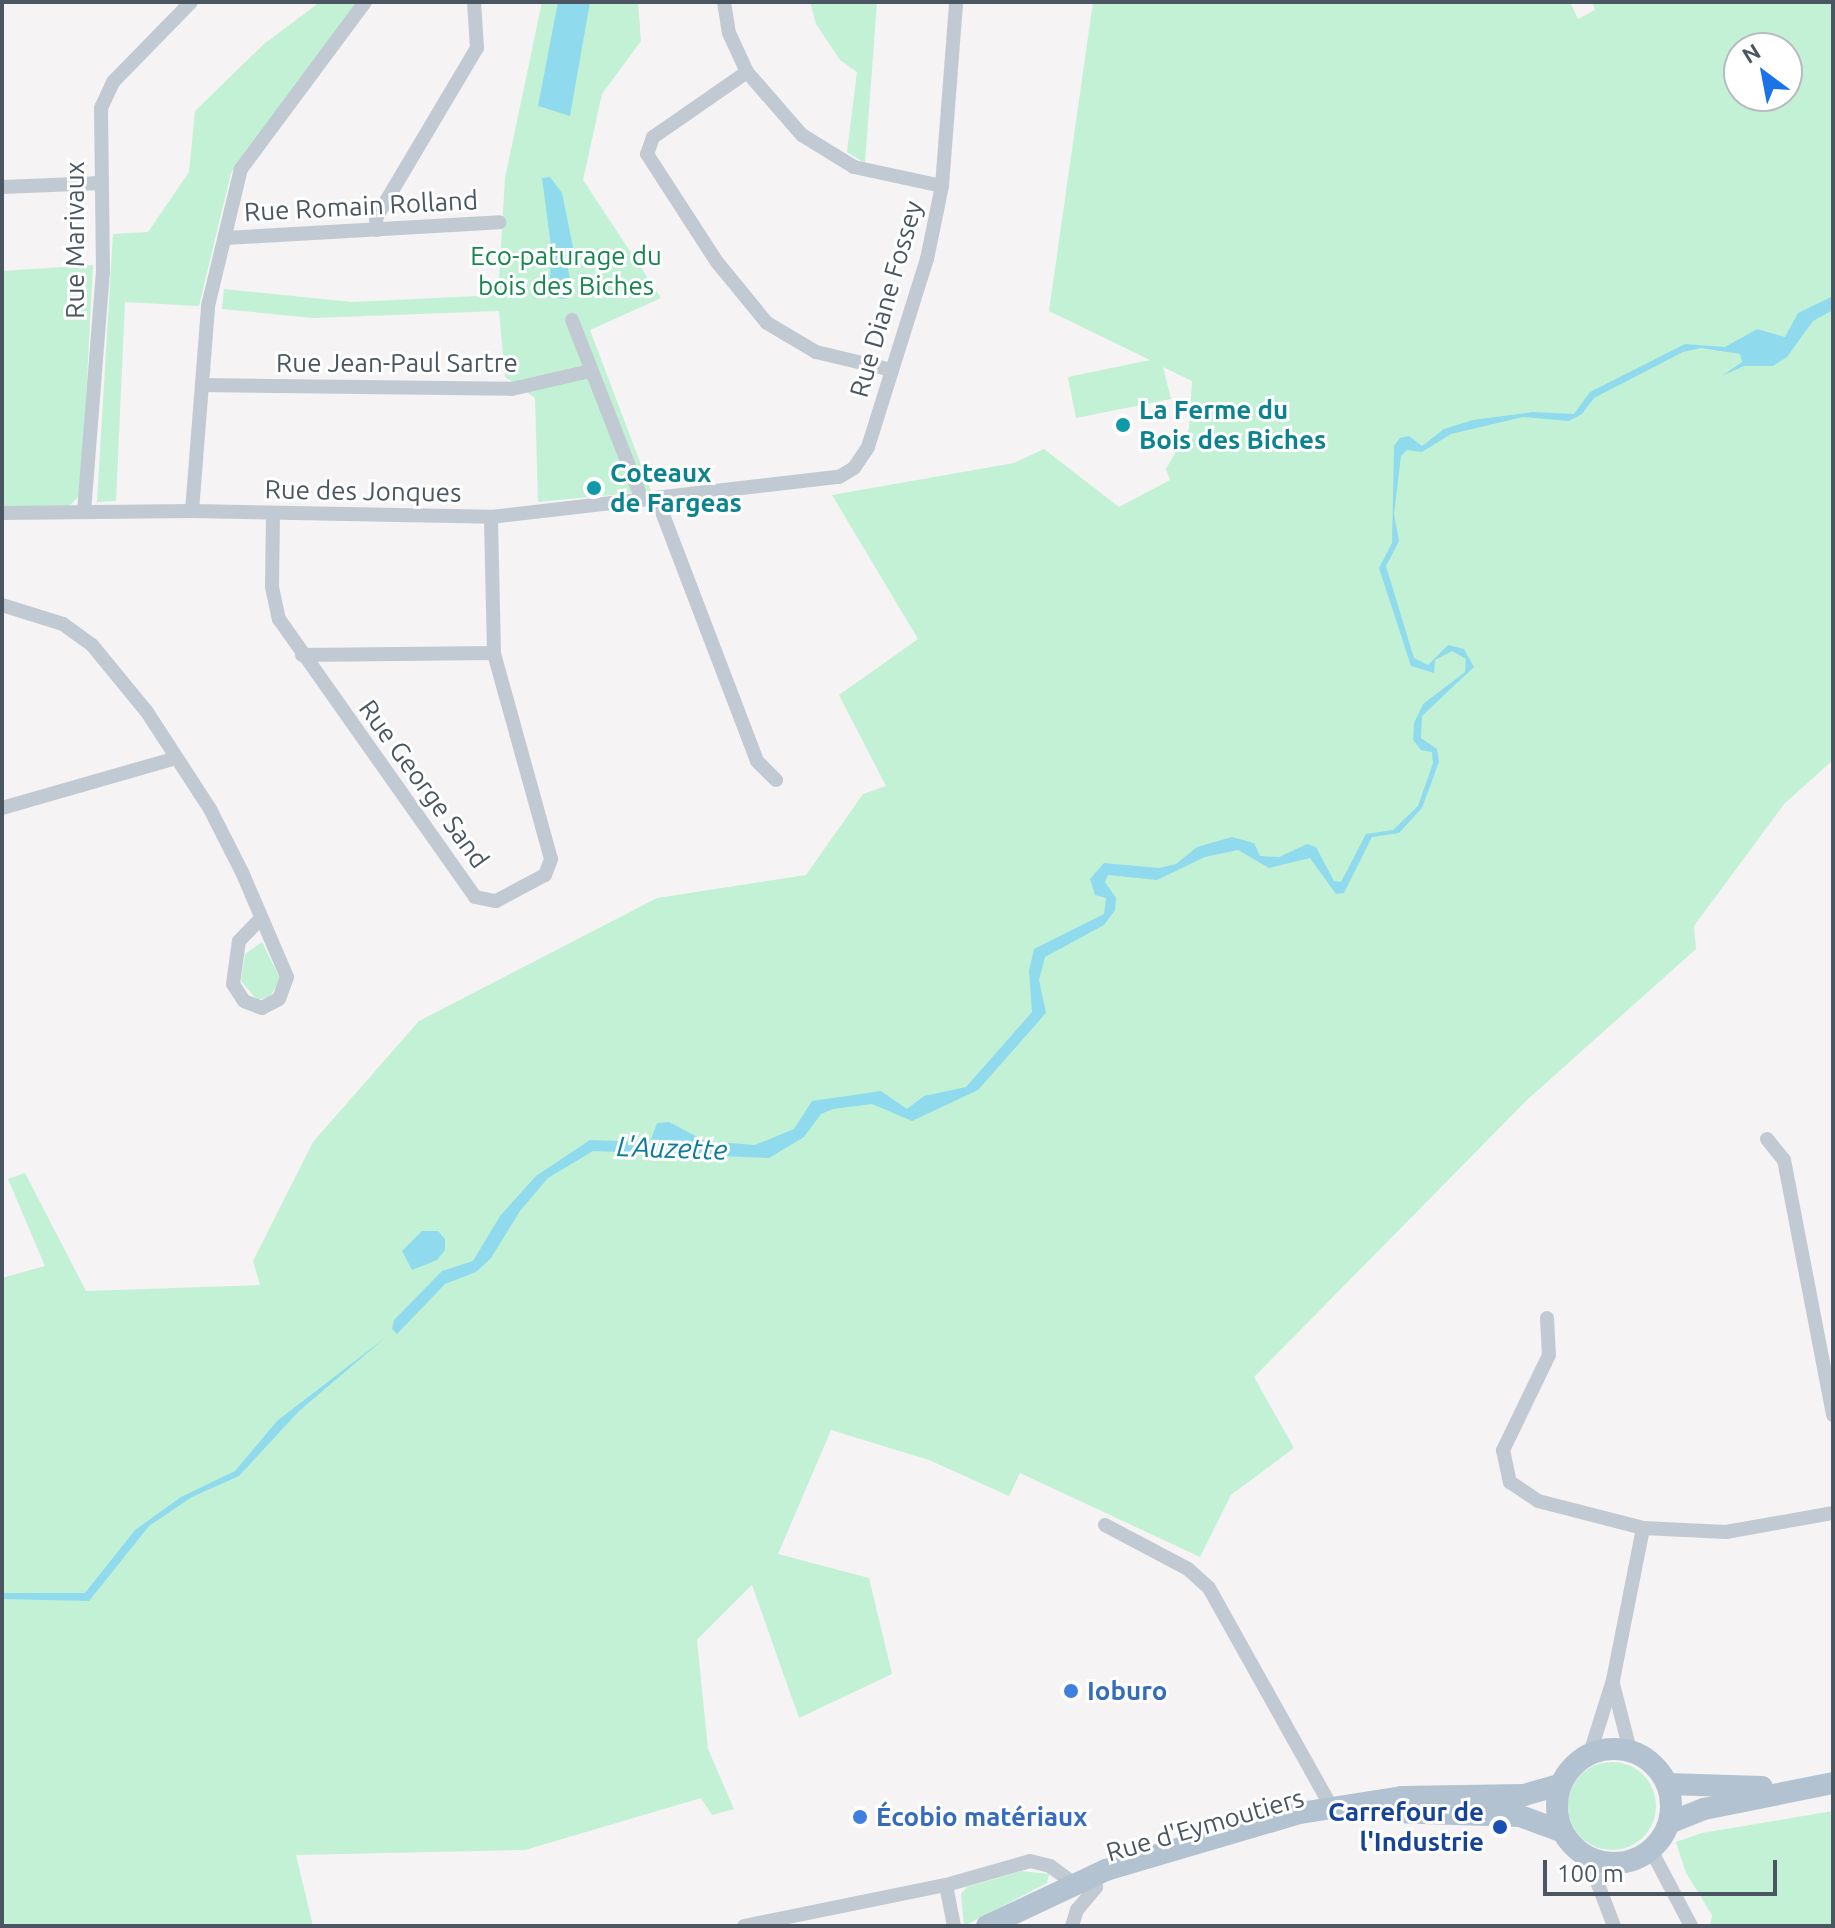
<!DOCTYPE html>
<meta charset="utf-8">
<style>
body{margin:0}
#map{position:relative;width:1835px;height:1928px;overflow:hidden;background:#f5f3f3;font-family:Ubuntu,sans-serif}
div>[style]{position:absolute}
.green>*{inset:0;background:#c3f1d5}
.round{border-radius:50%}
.water>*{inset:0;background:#90daee}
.street>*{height:14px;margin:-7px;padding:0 7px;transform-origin:7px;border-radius:7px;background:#c1cad2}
.primary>*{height:22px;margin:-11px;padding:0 11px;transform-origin:11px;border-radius:11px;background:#b3c2d1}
.primary>.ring{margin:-11px;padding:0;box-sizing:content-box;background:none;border:22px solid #b3c2d1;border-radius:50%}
.dots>*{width:22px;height:22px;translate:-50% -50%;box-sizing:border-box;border:4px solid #fff;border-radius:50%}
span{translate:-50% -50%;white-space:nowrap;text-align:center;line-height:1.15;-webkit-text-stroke:6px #fff;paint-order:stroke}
.street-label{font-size:26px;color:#4a5661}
.park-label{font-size:26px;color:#17864f}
.culture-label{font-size:26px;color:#0d838f;font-weight:700}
.left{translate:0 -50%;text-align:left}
.shop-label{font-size:26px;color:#366cbe;font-weight:700}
.transit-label{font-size:26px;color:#164399;font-weight:700}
.right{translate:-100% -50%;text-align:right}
.water-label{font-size:28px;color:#0c7c9b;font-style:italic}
.frame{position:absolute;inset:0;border:4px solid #4a5661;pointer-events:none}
.north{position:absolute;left:1723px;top:32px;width:80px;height:80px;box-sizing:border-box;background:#fff;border:2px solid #b7bbc0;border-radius:50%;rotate:328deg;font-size:22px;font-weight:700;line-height:32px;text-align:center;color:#4a5661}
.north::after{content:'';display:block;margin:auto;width:28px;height:36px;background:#1a73e8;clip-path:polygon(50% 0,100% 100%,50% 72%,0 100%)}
.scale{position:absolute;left:1543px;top:1860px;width:234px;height:36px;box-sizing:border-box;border:4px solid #4a5661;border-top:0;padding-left:10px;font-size:24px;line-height:28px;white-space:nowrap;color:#4a5661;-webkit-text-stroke:6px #fff;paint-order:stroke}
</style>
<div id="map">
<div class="green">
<div style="clip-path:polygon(320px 2px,358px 2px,231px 173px,199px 306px,125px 302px,116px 501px,97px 502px,113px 234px,148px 232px,189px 172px,195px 111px,264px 44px)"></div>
<div style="clip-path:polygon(542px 2px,638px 2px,641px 41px,602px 94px,583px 180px,661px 298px,590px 330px,651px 491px,538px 502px,535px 398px,505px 377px,499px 311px,313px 318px,222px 309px,224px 289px,352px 302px,498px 295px,505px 178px)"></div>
<div style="clip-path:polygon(810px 2px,877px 2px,865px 163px,847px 152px,857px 72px,840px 60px,816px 24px)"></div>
<div style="clip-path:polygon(evenodd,1093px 2px,1570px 2px,1578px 19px,1595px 10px,1592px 2px,1833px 2px,1833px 760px,1784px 804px,1694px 926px,1696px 949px,1528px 1099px,1254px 1377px,1294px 1448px,1231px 1495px,1200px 1557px,1020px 1473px,1009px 1496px,929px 1460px,831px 1430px,778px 1554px,869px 1578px,892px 1674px,799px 1718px,752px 1585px,697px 1640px,708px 1749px,734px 1809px,712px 1815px,701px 1798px,525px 1850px,296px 1855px,313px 1926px,2px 1926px,2px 1278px,45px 1266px,8px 1179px,25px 1173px,86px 1291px,260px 1285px,253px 1261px,313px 1142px,419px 1021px,657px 898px,806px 875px,863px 794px,886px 786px,839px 695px,918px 639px,832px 495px,1014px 463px,1044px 449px,1119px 507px,1170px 480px,1166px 469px,1189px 429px,1192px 381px,1163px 367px,1171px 399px,1076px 418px,1068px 377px,1150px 360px,1049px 311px,1093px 2px,1739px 48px,1787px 48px,1787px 96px,1739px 96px,1739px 48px)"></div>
<div style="clip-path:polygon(93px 265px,81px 494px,69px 506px,2px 506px,2px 271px)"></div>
<div style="clip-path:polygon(262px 942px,280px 979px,270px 997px,257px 1000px,241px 981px,245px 954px)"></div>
<div class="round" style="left:1568px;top:1762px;width:88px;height:88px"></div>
<div style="clip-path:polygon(1833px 1811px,1833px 1926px,1710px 1926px,1712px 1915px,1686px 1873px,1676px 1842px,1702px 1833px)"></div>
<div style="clip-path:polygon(1021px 1871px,1049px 1874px,1047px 1883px,964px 1926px,961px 1894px,967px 1887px)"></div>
</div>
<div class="water">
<div style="clip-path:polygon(558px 2px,590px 2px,570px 116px,538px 106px)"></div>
<div style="clip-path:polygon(550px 177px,562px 193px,575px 257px,568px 269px,573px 295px,565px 299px,548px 297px,552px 254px,542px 178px)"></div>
<div style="clip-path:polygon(1833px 296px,1833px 310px,1813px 321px,1787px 357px,1773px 366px,1744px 366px,1722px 376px,1742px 362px,1740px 354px,1701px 348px,1683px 352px,1594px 398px,1582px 414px,1569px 421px,1523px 417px,1451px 434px,1422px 452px,1407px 450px,1401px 456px,1394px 514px,1399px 541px,1386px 566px,1414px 658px,1428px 665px,1448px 645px,1464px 649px,1474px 667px,1422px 716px,1421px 738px,1437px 749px,1439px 762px,1422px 808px,1399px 833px,1372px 837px,1344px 893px,1336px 894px,1310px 858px,1269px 868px,1238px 850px,1205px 857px,1157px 880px,1108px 875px,1105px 882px,1116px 898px,1115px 910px,1104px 925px,1045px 957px,1039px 980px,1046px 1013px,978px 1090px,912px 1121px,872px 1104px,833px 1109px,821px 1114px,804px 1137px,769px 1158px,593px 1151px,548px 1178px,520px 1211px,491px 1258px,476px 1272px,445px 1284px,397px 1334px,392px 1329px,394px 1320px,442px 1271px,473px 1261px,500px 1216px,536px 1176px,590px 1140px,650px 1142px,657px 1123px,669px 1122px,705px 1141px,755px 1145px,794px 1129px,812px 1101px,881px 1091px,907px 1109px,924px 1096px,966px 1087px,1032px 1012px,1029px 971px,1034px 949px,1104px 914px,1106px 898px,1095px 895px,1090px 879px,1104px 863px,1159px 868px,1176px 864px,1197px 847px,1232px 837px,1254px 843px,1260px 856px,1279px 857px,1307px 844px,1316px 847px,1334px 881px,1341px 882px,1366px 834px,1393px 830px,1418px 806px,1433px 763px,1432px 752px,1421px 750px,1413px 740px,1414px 723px,1423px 704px,1465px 672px,1466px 659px,1452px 651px,1435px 660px,1434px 673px,1411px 666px,1379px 568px,1392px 543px,1394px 446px,1400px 438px,1409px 436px,1422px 446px,1444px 429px,1473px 420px,1533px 412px,1574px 414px,1590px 392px,1685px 344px,1725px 347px,1757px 329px,1785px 337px,1798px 313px)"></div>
<div style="clip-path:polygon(422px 1231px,438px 1231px,445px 1239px,445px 1250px,437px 1260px,412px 1270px,402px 1251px)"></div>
<div style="clip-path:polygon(386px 1337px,299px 1411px,239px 1476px,192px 1497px,149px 1526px,89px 1601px,2px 1599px,2px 1593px,85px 1593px,135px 1530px,181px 1497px,235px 1471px,277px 1421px)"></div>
</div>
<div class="street">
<div style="left:724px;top:2px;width:31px;rotate:81deg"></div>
<div style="left:729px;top:33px;width:43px;rotate:65.2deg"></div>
<div style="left:747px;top:72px;width:84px;rotate:48.9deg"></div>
<div style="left:802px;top:135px;width:61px;rotate:31.6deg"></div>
<div style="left:854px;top:167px;width:90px;rotate:12.2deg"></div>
<div style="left:747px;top:72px;width:114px;rotate:145.3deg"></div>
<div style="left:653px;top:137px;width:18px;rotate:109deg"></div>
<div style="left:647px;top:154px;width:129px;rotate:57.1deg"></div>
<div style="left:717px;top:262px;width:79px;rotate:50.7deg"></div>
<div style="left:767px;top:323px;width:57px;rotate:30.6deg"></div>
<div style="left:816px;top:352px;width:78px;rotate:13.3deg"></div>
<div style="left:2px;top:187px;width:99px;rotate:-2.3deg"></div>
<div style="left:377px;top:230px;width:12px;rotate:-95deg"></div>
<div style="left:376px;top:218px;width:198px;rotate:-59.3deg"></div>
<div style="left:477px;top:48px;width:46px;rotate:-93.7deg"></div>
<div style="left:226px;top:238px;width:274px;rotate:-3.3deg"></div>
<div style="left:572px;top:320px;width:193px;rotate:68.7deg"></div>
<div style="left:202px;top:385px;width:310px;rotate:0.7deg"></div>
<div style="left:512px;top:389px;width:80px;rotate:-13deg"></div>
<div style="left:657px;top:499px;width:280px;rotate:69.1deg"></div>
<div style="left:757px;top:761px;width:27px;rotate:45deg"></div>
<div style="left:192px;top:511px;width:206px;rotate:-85.5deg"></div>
<div style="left:208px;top:306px;width:141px;rotate:-76.5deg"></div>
<div style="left:241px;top:169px;width:208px;rotate:-53.4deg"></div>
<div style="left:84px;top:512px;width:241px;rotate:-85.5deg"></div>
<div style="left:103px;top:272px;width:164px;rotate:-90.7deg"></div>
<div style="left:101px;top:108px;width:29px;rotate:-65deg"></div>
<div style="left:113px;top:82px;width:112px;rotate:-45.7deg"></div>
<div style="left:2px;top:513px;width:190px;rotate:-0.6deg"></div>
<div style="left:192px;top:511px;width:299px;rotate:1.1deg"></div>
<div style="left:491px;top:517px;width:350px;rotate:-6.6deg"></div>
<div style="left:839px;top:477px;width:17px;rotate:-31deg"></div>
<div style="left:854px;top:468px;width:25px;rotate:-56deg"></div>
<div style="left:868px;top:447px;width:197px;rotate:-72.6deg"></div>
<div style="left:927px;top:259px;width:75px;rotate:-78.4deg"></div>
<div style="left:942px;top:186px;width:185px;rotate:-85.6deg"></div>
<div style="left:273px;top:515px;width:72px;rotate:90.8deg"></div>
<div style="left:272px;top:587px;width:33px;rotate:78deg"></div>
<div style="left:279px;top:619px;width:340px;rotate:54.8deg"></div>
<div style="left:475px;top:897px;width:21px;rotate:11deg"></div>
<div style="left:496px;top:901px;width:55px;rotate:-28deg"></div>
<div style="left:545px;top:875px;width:17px;rotate:-69deg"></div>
<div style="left:551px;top:859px;width:214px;rotate:-105.5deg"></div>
<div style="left:494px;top:653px;width:136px;rotate:-91.3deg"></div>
<div style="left:2px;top:605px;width:64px;rotate:17.3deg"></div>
<div style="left:63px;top:624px;width:36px;rotate:36deg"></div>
<div style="left:92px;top:645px;width:87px;rotate:50.6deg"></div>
<div style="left:147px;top:712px;width:116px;rotate:57deg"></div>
<div style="left:210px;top:809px;width:71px;rotate:63.1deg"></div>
<div style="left:242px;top:872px;width:114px;rotate:66.8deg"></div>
<div style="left:287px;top:977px;width:23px;rotate:110deg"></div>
<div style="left:279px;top:999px;width:19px;rotate:152deg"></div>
<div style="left:262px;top:1008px;width:19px;rotate:-159deg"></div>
<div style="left:244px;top:1001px;width:20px;rotate:-123deg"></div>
<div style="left:233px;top:984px;width:43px;rotate:-82.1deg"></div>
<div style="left:239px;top:941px;width:32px;rotate:-46deg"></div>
<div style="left:302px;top:655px;width:192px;rotate:-0.6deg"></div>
<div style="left:2px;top:808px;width:181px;rotate:-16deg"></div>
<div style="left:1767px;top:1139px;width:27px;rotate:51deg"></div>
<div style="left:1784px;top:1160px;width:260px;rotate:79.1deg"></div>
<div style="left:1547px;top:1318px;width:37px;rotate:87deg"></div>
<div style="left:1549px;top:1355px;width:106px;rotate:115.8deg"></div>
<div style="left:1503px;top:1450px;width:33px;rotate:78deg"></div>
<div style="left:1510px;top:1482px;width:34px;rotate:34deg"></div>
<div style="left:1538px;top:1501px;width:108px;rotate:14.4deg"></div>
<div style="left:1105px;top:1525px;width:94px;rotate:27.9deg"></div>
<div style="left:1188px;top:1569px;width:28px;rotate:42deg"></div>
<div style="left:1209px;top:1588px;width:250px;rotate:60.8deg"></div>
<div style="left:1613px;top:1684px;width:68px;rotate:75.6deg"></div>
<div style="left:1590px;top:1753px;width:77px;rotate:-72.5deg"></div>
<div style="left:1613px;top:1680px;width:155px;rotate:-78.8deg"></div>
<div style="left:1643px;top:1528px;width:83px;rotate:2.8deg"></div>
<div style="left:1726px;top:1532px;width:109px;rotate:-10.1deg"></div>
<div style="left:1651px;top:1850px;width:86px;rotate:62.2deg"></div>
<div style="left:1588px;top:1858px;width:73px;rotate:69.1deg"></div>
<div style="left:946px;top:1885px;width:42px;rotate:79deg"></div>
<div style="left:744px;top:1926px;width:206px;rotate:-11.5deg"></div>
<div style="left:946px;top:1885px;width:87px;rotate:-15.9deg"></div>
<div style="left:1030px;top:1861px;width:21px;rotate:14deg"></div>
<div style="left:1050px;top:1866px;width:29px;rotate:36deg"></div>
<div style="left:1072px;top:1926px;width:17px;rotate:-73deg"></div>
<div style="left:1077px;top:1910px;width:30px;rotate:-50deg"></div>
</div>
<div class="primary">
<div class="ring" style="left:1557px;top:1749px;width:92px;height:92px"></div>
<div style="left:1667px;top:1784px;width:95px;rotate:1.8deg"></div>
<div style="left:1392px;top:1812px;width:128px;rotate:1.8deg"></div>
<div style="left:1520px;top:1816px;width:44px;rotate:20.1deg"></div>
<div style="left:1669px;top:1823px;width:38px;rotate:-22deg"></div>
<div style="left:1704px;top:1809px;width:132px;rotate:-11.4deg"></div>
<div style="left:987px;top:1926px;width:132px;rotate:-25.2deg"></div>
<div style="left:1106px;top:1870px;width:202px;rotate:-16.4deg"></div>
<div style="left:1300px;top:1813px;width:103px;rotate:-8.9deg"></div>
<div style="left:1402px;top:1797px;width:122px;rotate:-0.9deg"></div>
<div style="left:1524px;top:1795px;width:37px;rotate:-16deg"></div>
</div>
<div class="dots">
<div style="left:1123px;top:425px;background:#0f9aa8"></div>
<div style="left:594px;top:488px;background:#0f9aa8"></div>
<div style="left:1071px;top:1691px;background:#3f7fe0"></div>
<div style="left:860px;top:1817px;background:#3f7fe0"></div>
<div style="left:1500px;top:1827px;background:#1a4fb4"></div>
</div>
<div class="street-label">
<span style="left:361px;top:206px;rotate:-3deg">Rue Romain Rolland</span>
<span style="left:75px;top:240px;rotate:-90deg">Rue Marivaux</span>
<span style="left:886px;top:299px;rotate:-74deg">Rue Diane Fossey</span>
<span style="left:397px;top:363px">Rue Jean-Paul Sartre</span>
<span style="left:363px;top:491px;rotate:1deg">Rue des Jonques</span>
<span style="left:424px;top:784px;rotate:54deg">Rue George Sand</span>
<span style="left:1205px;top:1825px;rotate:-16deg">Rue d'Eymoutiers</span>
</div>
<div class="park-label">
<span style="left:566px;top:271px">Eco-paturage du<br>bois des Biches</span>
</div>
<div class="culture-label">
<span class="left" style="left:1139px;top:425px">La Ferme du<br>Bois des Biches</span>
<span class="left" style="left:610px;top:488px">Coteaux<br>de Fargeas</span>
</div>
<div class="shop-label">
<span class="left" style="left:1087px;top:1691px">Ioburo</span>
<span class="left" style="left:876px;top:1817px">Écobio matériaux</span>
</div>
<div class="transit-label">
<span class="right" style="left:1484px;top:1827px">Carrefour de<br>l'Industrie</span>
</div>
<div class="water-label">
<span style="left:672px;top:1148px;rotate:2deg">L'Auzette</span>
</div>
<div class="frame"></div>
<div class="north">N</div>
<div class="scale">100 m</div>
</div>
